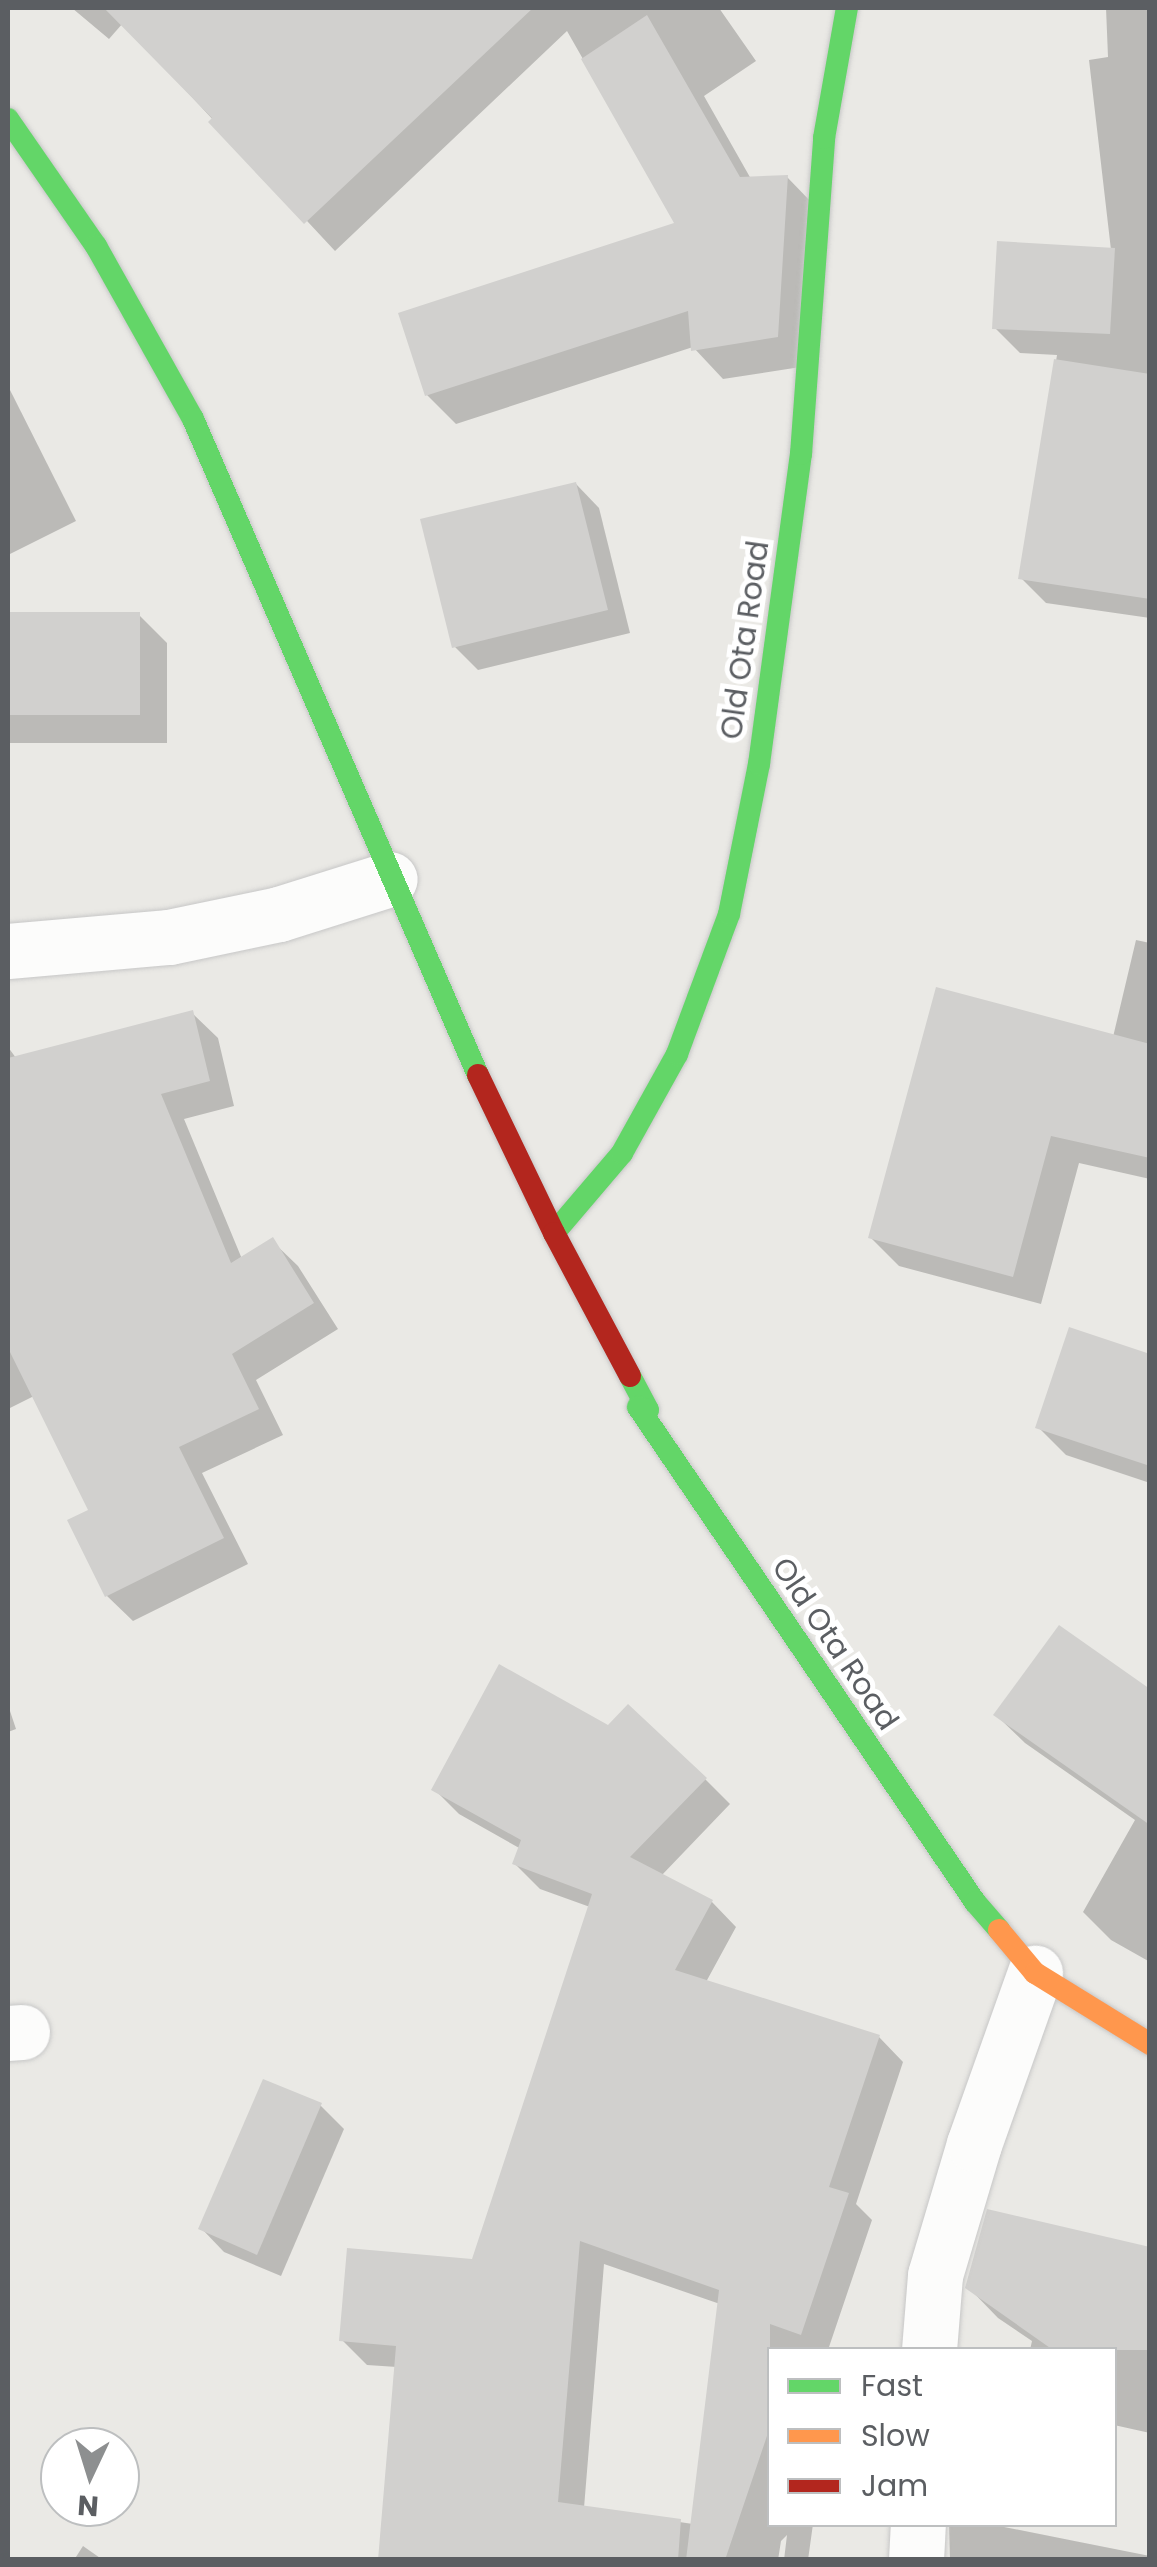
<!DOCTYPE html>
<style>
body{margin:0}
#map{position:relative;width:1157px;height:2567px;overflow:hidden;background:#eae9e5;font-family:Poppins,sans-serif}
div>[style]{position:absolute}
.shadow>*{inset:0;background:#0003}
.building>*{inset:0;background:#d1d0ce}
.roads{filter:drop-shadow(0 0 2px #c7c7c7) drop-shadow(0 0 2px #c7c7c7)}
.street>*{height:55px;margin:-27.5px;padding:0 27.5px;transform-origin:27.5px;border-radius:27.5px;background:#fcfcfb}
.fast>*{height:22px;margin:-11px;padding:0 11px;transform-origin:11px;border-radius:11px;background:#63d668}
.slow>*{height:22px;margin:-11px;padding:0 11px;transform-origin:11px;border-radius:11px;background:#ff974d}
.jam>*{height:22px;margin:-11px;padding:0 11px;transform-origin:11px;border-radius:11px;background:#b3261e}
span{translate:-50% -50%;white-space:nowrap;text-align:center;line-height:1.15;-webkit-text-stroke:10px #fff;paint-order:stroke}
.street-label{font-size:30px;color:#5b5e62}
.frame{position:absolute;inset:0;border:10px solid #5b5e62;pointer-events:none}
.legend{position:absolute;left:767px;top:2347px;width:350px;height:180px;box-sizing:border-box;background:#fff;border:2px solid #bdbfc0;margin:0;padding:12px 18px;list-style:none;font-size:30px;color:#5b5e62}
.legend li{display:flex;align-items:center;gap:20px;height:50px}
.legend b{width:50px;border:2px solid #bdbfc0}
.north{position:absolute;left:40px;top:2427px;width:100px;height:100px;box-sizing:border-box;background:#fff;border:2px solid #bdbfc0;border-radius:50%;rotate:184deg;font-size:28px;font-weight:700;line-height:40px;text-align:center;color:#5b5e62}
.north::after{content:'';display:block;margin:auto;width:35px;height:45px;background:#8d8f90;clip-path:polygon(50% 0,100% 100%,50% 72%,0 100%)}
</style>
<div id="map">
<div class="shadow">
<div style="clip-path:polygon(72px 8px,719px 8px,756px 61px,704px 96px,751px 179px,787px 177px,816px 207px,807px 366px,723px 379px,693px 347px,456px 424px,427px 395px,677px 224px,567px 31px,335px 251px,123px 23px,109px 39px)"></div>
<div style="clip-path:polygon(1106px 8px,1150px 8px,1150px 618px,1046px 603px,1021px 578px,1057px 355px,1020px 353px,995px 328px,1111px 250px,1089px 60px,1108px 57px)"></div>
<div style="clip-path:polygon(8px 386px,76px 521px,8px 555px)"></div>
<div style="clip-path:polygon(576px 484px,599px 508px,630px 633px,478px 670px,454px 646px)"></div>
<div style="clip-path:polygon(8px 615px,139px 615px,167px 643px,167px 743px,8px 743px)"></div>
<div style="clip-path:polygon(1136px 940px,1150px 943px,1150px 1179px,1079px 1163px,1041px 1304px,899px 1266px,871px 1238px,1113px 1037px)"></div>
<div style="clip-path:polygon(192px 1013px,218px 1038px,234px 1106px,184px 1119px,242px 1259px,272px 1241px,298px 1266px,338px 1329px,256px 1380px,283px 1435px,202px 1473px,248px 1564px,133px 1621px,107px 1596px,91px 1511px,34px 1396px,8px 1409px,8px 1047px,16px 1058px)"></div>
<div style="clip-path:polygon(1150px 1356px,1150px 1483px,1066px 1455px,1038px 1427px)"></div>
<div style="clip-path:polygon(1150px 1692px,1150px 1962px,1111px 1940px,1083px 1912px,1135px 1820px,1025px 1743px,996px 1715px)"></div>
<div style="clip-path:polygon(8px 1705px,16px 1729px,8px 1732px)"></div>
<div style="clip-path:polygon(evenodd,705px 1779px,730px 1804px,661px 1876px,712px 1902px,736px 1927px,706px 1982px,879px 2037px,903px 2062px,856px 2204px,872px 2220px,828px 2350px,770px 2350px,770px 2524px,813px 2524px,808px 2560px,784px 2560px,787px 2535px,781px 2541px,778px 2560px,381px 2560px,397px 2367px,367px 2365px,342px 2340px,474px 2261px,590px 1907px,540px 1889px,515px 1864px,521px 1849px,459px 1814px,434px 1789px,705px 1779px,604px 2264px,720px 2304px,693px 2524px,584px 2508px,604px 2264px)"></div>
<div style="clip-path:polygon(320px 2105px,344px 2129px,281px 2276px,224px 2252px,201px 2228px)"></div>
<div style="clip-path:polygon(1150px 2250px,1150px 2433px,1114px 2425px,1114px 2350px,1030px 2350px,1032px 2341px,998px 2318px,968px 2287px)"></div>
<div style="clip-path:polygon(949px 2524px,989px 2524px,1150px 2556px,1150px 2560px,950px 2560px)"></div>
<div style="clip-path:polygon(83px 2546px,103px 2560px,74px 2560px)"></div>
</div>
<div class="building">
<div style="clip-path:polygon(104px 8px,533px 8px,304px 224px,208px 122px,212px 118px)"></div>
<div style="clip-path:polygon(647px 15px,740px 177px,788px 175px,778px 337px,691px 351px,688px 311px,425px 396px,398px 313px,674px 223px,581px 59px)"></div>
<div style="clip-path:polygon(997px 241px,1115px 248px,1110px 334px,992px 329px)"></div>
<div style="clip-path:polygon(1054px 359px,1150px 374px,1150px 599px,1018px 579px)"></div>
<div style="clip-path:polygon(576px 482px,608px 610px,452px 648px,420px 519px)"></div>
<div style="clip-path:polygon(8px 612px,140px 612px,140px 715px,8px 715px)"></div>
<div style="clip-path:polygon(936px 987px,1150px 1044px,1150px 1158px,1051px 1136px,1013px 1277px,868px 1238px)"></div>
<div style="clip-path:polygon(193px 1010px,210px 1081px,161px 1094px,231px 1263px,273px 1237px,314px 1303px,232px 1354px,259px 1409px,179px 1447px,224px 1538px,105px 1597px,67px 1520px,88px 1510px,8px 1348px,8px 1058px)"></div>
<div style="clip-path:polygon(1069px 1327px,1150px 1354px,1150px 1466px,1035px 1428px)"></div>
<div style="clip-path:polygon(1059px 1625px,1150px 1689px,1150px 1825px,993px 1715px)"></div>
<div style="clip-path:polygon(499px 1664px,608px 1725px,628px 1704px,707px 1778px,630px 1857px,713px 1900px,675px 1970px,880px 2035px,829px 2187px,849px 2193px,801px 2335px,770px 2324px,770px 2427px,725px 2560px,686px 2560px,719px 2290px,580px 2241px,558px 2502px,681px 2519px,678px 2560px,378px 2560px,396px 2346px,339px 2341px,347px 2248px,472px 2259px,592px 1894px,512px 1864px,521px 1840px,431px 1790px)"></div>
<div style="clip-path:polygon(263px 2079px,322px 2103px,257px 2255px,198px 2229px)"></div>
<div style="clip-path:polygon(987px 2209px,1150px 2247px,1150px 2350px,1053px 2350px,965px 2288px)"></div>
</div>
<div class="roads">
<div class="street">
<div style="left:8px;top:951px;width:162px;rotate:-5deg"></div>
<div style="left:169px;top:937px;width:112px;rotate:-11.8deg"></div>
<div style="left:279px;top:914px;width:116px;rotate:-17.5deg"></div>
<div style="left:8px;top:2033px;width:14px;rotate:-4deg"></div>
<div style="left:929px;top:2350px;width:75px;rotate:-85.4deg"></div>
<div style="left:935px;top:2275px;width:137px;rotate:-73.4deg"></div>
<div style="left:974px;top:2144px;width:182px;rotate:-70.4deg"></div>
<div style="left:916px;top:2560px;width:36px;rotate:-87deg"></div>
</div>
<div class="fast">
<div style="left:8px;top:119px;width:155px;rotate:55.3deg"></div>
<div style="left:96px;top:246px;width:198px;rotate:60.7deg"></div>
<div style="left:193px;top:419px;width:715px;rotate:66.52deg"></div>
<div style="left:554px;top:1233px;width:105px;rotate:-49.6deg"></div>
<div style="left:622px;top:1153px;width:113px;rotate:-60.9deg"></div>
<div style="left:677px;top:1054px;width:149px;rotate:-69.6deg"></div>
<div style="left:729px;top:914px;width:153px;rotate:-78.7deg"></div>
<div style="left:759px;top:764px;width:313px;rotate:-82.3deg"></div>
<div style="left:801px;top:454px;width:317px;rotate:-85.8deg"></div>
<div style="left:824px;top:138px;width:132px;rotate:-80deg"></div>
<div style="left:630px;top:1376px;width:38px;rotate:62deg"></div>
<div style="left:648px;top:1410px;width:10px;rotate:-163deg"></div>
<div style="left:638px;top:1407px;width:599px;rotate:55.75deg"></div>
<div style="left:975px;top:1902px;width:37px;rotate:49deg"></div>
</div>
<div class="slow">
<div style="left:999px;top:1930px;width:56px;rotate:50.1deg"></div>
<div style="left:1035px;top:1973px;width:135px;rotate:31.7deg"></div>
</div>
<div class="jam">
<div style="left:478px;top:1075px;width:175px;rotate:64.3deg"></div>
<div style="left:554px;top:1233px;width:162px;rotate:62deg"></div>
</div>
</div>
<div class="street-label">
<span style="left:745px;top:640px;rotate:-82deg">Old Ota Road</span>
<span style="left:835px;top:1644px;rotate:56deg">Old Ota Road</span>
</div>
<div class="frame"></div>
<ul class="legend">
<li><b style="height:12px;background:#63d668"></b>Fast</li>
<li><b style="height:12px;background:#ff974d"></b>Slow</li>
<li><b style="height:12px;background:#b3261e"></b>Jam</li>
</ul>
<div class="north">N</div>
</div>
